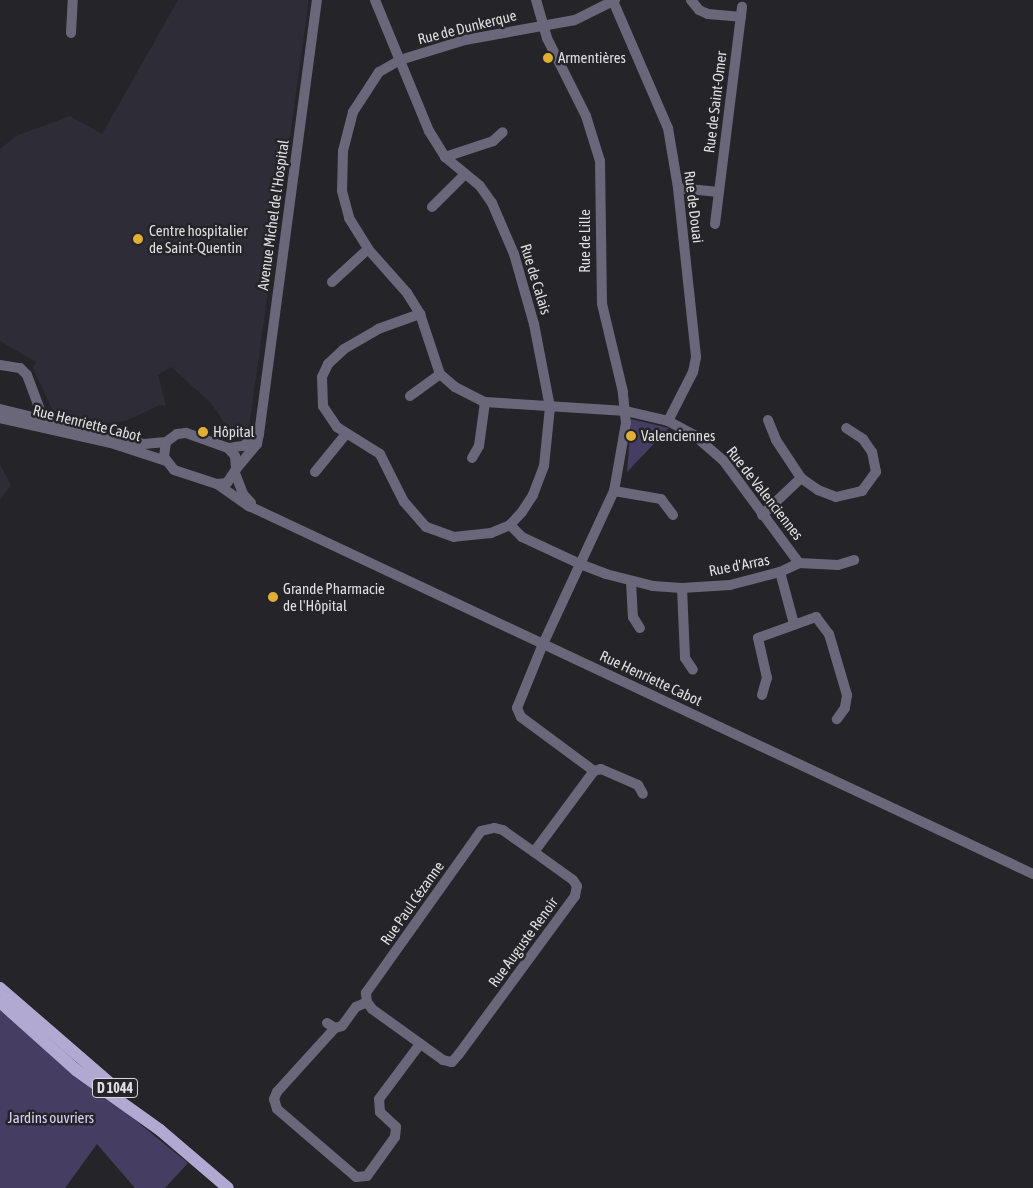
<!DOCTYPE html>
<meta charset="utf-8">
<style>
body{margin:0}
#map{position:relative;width:1033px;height:1188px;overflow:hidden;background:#252428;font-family:"Asap Condensed",sans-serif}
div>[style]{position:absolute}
.built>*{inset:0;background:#2e2c36}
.green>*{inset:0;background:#463d62}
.minor>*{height:10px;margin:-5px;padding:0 5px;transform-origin:5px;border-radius:5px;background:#6b677b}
.major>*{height:12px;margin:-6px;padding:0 6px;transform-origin:6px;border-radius:6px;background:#b2a9d2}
.dots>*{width:14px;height:14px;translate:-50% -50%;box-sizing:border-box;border:2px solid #252428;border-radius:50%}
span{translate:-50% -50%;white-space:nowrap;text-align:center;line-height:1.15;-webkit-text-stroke:5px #252428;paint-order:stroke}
.shield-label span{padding:1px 4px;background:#252428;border:1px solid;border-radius:4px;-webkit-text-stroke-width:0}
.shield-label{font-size:14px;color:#dfdee1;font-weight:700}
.street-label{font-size:15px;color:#dfdee1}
.poi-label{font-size:15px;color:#dfdee1}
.left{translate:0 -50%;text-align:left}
.park-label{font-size:15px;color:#d9d0fb}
</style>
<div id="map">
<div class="built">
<div style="clip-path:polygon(178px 0,309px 0,248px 434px,233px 436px,211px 403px,171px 367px,158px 375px,166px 406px,160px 405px,126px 421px,94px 424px,53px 411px,33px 368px,36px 362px,0 341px,0 149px,16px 136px,70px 116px,102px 134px)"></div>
<div style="clip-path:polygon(0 464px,11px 485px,0 500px)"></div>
</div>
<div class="green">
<div style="clip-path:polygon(631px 419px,669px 428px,627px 472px,631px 420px)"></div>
<div style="clip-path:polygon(0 1010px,188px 1163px,165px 1188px,135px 1188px,97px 1144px,65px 1188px,0 1188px)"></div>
</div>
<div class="minor">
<div style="left:375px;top:0;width:142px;rotate:67.6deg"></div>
<div style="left:429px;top:131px;width:31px;rotate:58deg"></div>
<div style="left:445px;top:157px;width:45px;rotate:39.6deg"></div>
<div style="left:480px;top:186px;width:21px;rotate:55deg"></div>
<div style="left:492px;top:203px;width:56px;rotate:66.7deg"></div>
<div style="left:514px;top:254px;width:73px;rotate:74.1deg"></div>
<div style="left:534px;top:324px;width:85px;rotate:79.1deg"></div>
<div style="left:550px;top:407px;width:59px;rotate:95.8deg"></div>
<div style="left:544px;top:466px;width:31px;rotate:111deg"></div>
<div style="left:533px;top:495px;width:20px;rotate:123deg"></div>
<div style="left:522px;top:512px;width:18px;rotate:133deg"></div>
<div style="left:510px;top:525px;width:21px;rotate:157deg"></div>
<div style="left:491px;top:533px;width:37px;rotate:174deg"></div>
<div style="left:454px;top:537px;width:30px;rotate:-160deg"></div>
<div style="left:426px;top:527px;width:33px;rotate:-131deg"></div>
<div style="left:404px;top:502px;width:54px;rotate:-116.6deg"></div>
<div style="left:380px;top:454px;width:51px;rotate:-147.9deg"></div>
<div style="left:337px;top:427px;width:25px;rotate:-124deg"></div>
<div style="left:323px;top:406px;width:29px;rotate:-92deg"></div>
<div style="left:322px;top:377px;width:14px;rotate:-65deg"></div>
<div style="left:328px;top:364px;width:22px;rotate:-43deg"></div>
<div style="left:344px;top:349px;width:39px;rotate:-30deg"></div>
<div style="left:378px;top:329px;width:45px;rotate:-19.7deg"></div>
<div style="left:615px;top:0;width:45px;rotate:153.4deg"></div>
<div style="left:575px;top:20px;width:112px;rotate:169.7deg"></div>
<div style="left:465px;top:40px;width:68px;rotate:162.9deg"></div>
<div style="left:400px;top:60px;width:24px;rotate:150deg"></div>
<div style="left:379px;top:72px;width:48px;rotate:123deg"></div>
<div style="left:353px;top:112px;width:40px;rotate:104.4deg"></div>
<div style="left:343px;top:151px;width:40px;rotate:91.4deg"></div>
<div style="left:342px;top:191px;width:28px;rotate:75deg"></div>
<div style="left:349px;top:218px;width:36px;rotate:58deg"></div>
<div style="left:368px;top:249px;width:59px;rotate:48.4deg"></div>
<div style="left:407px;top:293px;width:25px;rotate:58deg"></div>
<div style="left:420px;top:314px;width:63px;rotate:71.6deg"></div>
<div style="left:440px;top:374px;width:20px;rotate:41deg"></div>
<div style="left:455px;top:387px;width:34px;rotate:27deg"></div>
<div style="left:485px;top:402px;width:141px;rotate:3.7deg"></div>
<div style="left:626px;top:411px;width:43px;rotate:13.4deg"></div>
<div style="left:668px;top:421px;width:30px;rotate:28deg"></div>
<div style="left:694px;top:435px;width:38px;rotate:41deg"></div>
<div style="left:723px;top:460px;width:128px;rotate:53.6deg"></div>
<div style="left:799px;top:563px;width:39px;rotate:3deg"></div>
<div style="left:838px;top:565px;width:17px;rotate:-17deg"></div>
<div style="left:691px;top:0;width:13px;rotate:51deg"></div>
<div style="left:699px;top:10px;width:10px;rotate:24deg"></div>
<div style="left:708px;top:14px;width:33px;rotate:5deg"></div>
<div style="left:613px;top:1px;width:138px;rotate:66.6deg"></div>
<div style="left:668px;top:128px;width:61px;rotate:80.5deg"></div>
<div style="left:678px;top:188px;width:170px;rotate:83.9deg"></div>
<div style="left:696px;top:357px;width:15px;rotate:101deg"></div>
<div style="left:693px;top:372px;width:55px;rotate:117deg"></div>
<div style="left:71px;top:33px;width:33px;rotate:-87deg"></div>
<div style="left:445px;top:157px;width:51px;rotate:-18.4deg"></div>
<div style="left:493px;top:141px;width:13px;rotate:-42deg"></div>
<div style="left:678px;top:188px;width:41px;rotate:5.6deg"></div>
<div style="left:432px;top:207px;width:45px;rotate:-45deg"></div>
<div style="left:715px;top:224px;width:219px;rotate:-82.9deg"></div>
<div style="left:332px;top:282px;width:49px;rotate:-42.5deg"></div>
<div style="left:0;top:365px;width:20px;rotate:9deg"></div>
<div style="left:20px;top:368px;width:10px;rotate:45deg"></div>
<div style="left:27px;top:375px;width:46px;rotate:69.6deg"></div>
<div style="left:410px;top:396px;width:37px;rotate:-36deg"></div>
<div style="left:0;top:409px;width:148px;rotate:13.7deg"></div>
<div style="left:144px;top:444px;width:22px;rotate:-5deg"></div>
<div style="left:0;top:418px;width:114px;rotate:12.7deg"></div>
<div style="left:111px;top:443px;width:58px;rotate:18.1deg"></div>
<div style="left:768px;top:420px;width:22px;rotate:68deg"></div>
<div style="left:776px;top:440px;width:45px;rotate:56.7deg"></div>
<div style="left:801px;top:478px;width:21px;rotate:35deg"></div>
<div style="left:818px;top:490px;width:19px;rotate:21deg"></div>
<div style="left:836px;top:497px;width:27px;rotate:-13deg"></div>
<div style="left:862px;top:491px;width:24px;rotate:-54deg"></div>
<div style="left:876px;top:472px;width:20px;rotate:-101deg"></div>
<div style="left:872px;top:452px;width:16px;rotate:-125deg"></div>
<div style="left:863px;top:439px;width:20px;rotate:-147deg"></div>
<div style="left:228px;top:448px;width:15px;rotate:-8deg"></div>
<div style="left:243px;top:446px;width:19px;rotate:-36deg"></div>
<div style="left:472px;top:458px;width:14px;rotate:-60deg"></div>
<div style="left:479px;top:446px;width:44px;rotate:-82.2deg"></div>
<div style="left:236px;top:469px;width:33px;rotate:-50deg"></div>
<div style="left:257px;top:444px;width:10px;rotate:-79deg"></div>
<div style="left:259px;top:434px;width:438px;rotate:-82.4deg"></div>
<div style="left:315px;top:472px;width:49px;rotate:-50.8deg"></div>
<div style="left:235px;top:473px;width:22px;rotate:69deg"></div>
<div style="left:243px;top:494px;width:12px;rotate:48deg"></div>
<div style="left:217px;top:484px;width:10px;rotate:-6deg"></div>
<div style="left:227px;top:483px;width:17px;rotate:-57deg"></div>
<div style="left:236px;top:469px;width:13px;rotate:-94deg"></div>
<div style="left:235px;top:456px;width:11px;rotate:-131deg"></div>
<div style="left:228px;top:448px;width:45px;rotate:-160.3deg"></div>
<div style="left:186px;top:433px;width:9px;rotate:174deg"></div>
<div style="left:177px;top:434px;width:14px;rotate:144deg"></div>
<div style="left:166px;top:442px;width:15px;rotate:98deg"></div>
<div style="left:164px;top:457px;width:16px;rotate:52deg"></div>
<div style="left:174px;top:470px;width:45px;rotate:18deg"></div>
<div style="left:217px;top:484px;width:39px;rotate:35deg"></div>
<div style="left:249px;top:506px;width:866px;rotate:25.14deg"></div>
<div style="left:614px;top:491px;width:48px;rotate:9.7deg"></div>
<div style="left:661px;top:499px;width:20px;rotate:53deg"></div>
<div style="left:762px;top:515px;width:54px;rotate:-43.5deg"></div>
<div style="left:510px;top:525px;width:17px;rotate:45deg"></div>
<div style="left:522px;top:537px;width:64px;rotate:25deg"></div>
<div style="left:580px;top:564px;width:28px;rotate:21deg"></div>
<div style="left:606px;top:574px;width:49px;rotate:14.3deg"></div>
<div style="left:653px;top:586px;width:29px;rotate:4deg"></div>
<div style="left:682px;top:588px;width:48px;rotate:-3.6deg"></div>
<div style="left:730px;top:585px;width:52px;rotate:-14.6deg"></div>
<div style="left:780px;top:572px;width:21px;rotate:-25deg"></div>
<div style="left:780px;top:572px;width:54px;rotate:74.9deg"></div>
<div style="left:631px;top:581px;width:36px;rotate:87deg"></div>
<div style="left:633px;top:617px;width:13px;rotate:58deg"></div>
<div style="left:682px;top:588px;width:70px;rotate:87.5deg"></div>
<div style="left:685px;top:658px;width:14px;rotate:56deg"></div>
<div style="left:762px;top:695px;width:18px;rotate:-74deg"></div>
<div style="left:767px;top:678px;width:41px;rotate:-102.7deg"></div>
<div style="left:758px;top:638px;width:62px;rotate:-19.9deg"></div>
<div style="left:816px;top:617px;width:21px;rotate:53deg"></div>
<div style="left:829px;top:634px;width:64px;rotate:73.6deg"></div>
<div style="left:847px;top:695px;width:13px;rotate:99deg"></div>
<div style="left:845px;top:708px;width:14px;rotate:126deg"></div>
<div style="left:594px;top:771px;width:7px;rotate:-16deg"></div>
<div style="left:601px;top:769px;width:40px;rotate:23.4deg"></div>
<div style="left:638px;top:785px;width:10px;rotate:61deg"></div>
<div style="left:534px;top:852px;width:38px;rotate:-145deg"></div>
<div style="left:503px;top:830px;width:9px;rotate:-167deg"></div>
<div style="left:494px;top:828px;width:13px;rotate:167deg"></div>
<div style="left:481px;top:831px;width:199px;rotate:125.4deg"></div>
<div style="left:366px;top:993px;width:9px;rotate:84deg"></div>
<div style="left:367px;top:1002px;width:9px;rotate:54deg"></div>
<div style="left:372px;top:1009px;width:87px;rotate:35.7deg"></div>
<div style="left:443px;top:1060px;width:9px;rotate:13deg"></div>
<div style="left:452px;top:1062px;width:11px;rotate:-49deg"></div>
<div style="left:459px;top:1054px;width:196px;rotate:-53.7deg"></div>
<div style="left:575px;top:896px;width:10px;rotate:-79deg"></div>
<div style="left:577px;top:886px;width:7px;rotate:-124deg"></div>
<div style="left:573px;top:880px;width:48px;rotate:-144.3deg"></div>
<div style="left:534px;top:852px;width:101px;rotate:-53.5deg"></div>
<div style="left:594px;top:771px;width:91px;rotate:-143.5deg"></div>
<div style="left:521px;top:717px;width:10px;rotate:-114deg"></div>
<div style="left:517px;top:708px;width:69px;rotate:-67.9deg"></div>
<div style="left:543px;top:644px;width:169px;rotate:-65.1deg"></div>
<div style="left:614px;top:491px;width:69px;rotate:-80deg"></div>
<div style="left:626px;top:423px;width:31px;rotate:-96deg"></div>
<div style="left:623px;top:392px;width:90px;rotate:-103.4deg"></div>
<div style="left:602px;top:304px;width:143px;rotate:-90.8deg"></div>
<div style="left:600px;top:161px;width:47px;rotate:-107.3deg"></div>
<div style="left:586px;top:116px;width:87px;rotate:-116.6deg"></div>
<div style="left:547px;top:38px;width:40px;rotate:-106deg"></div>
<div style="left:327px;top:1023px;width:9px;rotate:32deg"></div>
<div style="left:335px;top:1028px;width:7px;rotate:-16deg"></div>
<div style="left:342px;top:1026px;width:24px;rotate:-54deg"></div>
<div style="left:356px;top:1007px;width:12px;rotate:-24deg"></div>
<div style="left:335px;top:1028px;width:86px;rotate:132.2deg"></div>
<div style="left:277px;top:1092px;width:8px;rotate:113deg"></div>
<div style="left:274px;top:1099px;width:10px;rotate:73deg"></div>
<div style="left:277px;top:1109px;width:104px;rotate:40.7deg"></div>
<div style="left:356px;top:1177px;width:11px;rotate:-5deg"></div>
<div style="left:367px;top:1176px;width:48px;rotate:-54.3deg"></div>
<div style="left:395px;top:1137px;width:10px;rotate:-84deg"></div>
<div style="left:396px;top:1127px;width:22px;rotate:-137deg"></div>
<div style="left:380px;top:1112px;width:13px;rotate:-94deg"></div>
<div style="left:379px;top:1099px;width:69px;rotate:-53.3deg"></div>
</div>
<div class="major">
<div style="left:0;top:988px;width:159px;rotate:40.9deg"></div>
<div style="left:0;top:1002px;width:102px;rotate:41.8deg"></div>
<div style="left:76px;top:1070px;width:103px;rotate:35.5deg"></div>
<div style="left:160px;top:1130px;width:89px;rotate:40.5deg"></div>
</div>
<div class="dots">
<div style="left:548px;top:58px;background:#e1af34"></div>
<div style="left:138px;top:239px;background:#e1af34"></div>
<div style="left:203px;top:432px;background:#e1af34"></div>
<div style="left:631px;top:436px;background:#e1af34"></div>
<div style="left:273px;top:597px;background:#e1af34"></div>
</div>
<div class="shield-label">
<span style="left:115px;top:1088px">D 1044</span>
</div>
<div class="street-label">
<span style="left:467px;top:27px;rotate:-14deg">Rue de Dunkerque</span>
<span style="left:715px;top:102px;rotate:-83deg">Rue de Saint-Omer</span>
<span style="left:694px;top:207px;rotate:83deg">Rue de Douai</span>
<span style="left:273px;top:215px;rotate:-82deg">Avenue Michel de l'Hospital</span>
<span style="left:585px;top:241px;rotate:-90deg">Rue de Lille</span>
<span style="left:536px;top:279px;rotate:73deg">Rue de Calais</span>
<span style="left:87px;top:423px;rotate:14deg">Rue Henriette Cabot</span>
<span style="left:765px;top:493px;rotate:52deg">Rue de Valenciennes</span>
<span style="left:739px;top:565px;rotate:-11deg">Rue d'Arras</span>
<span style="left:651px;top:678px;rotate:25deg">Rue Henriette Cabot</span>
<span style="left:412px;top:903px;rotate:-55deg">Rue Paul Cézanne</span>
<span style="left:523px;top:942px;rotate:-54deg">Rue Auguste Renoir</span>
</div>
<div class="poi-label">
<span class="left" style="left:558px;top:58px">Armentières</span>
<span class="left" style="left:149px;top:239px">Centre hospitalier<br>de Saint-Quentin</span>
<span class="left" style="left:213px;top:432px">Hôpital</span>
<span class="left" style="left:641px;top:436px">Valenciennes</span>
<span class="left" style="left:283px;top:597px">Grande Pharmacie<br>de l'Hôpital</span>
</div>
<div class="park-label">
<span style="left:51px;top:1118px">Jardins ouvriers</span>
</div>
</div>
